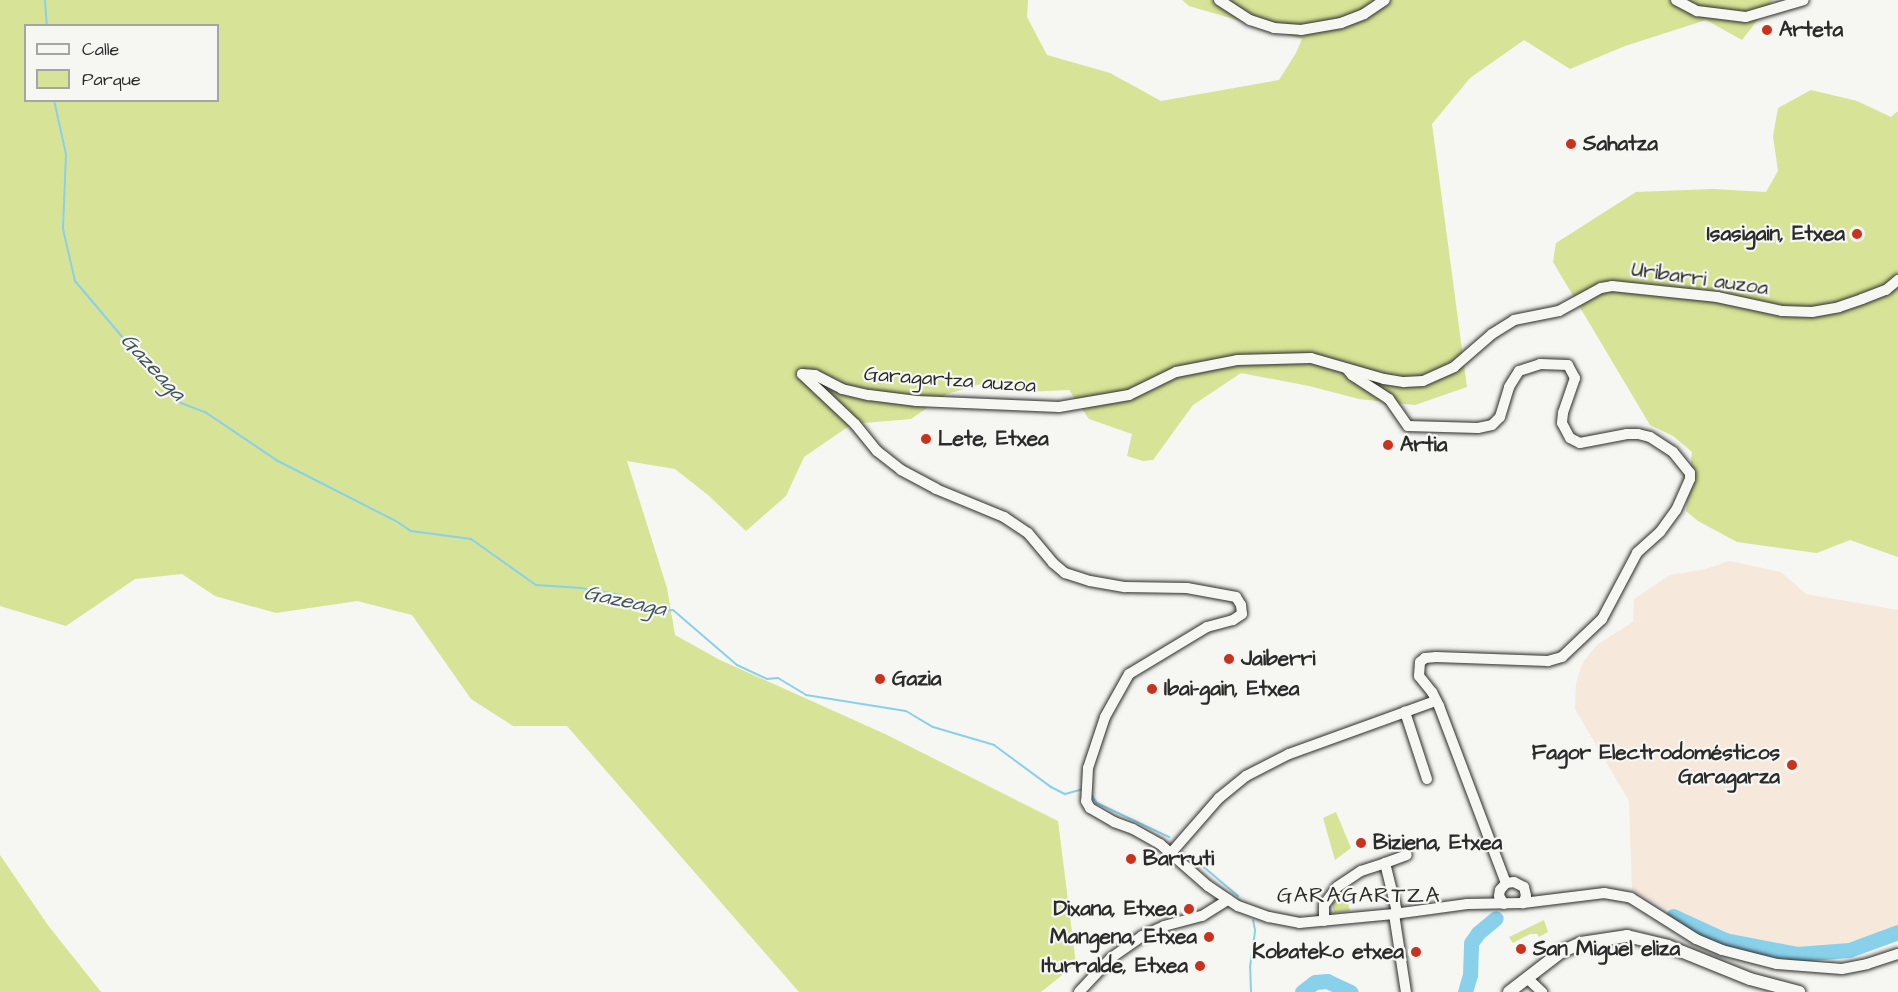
<!DOCTYPE html>
<meta charset="utf-8">
<style>
body{margin:0}
#map{position:relative;width:1898px;height:992px;overflow:hidden;background:#f6f6f2;font-family:"Architects Daughter",sans-serif}
div>[style]{position:absolute}
.built>*{inset:0;background:#f6e8db}
.green>*{inset:0;background:#d7e396}
.stream>*{height:2px;margin:-1px;padding:0 1px;transform-origin:1px;border-radius:1px;background:#89d1ea}
.river>*{height:15px;margin:-7.5px;padding:0 7.5px;transform-origin:7.5px;border-radius:7.5px;background:#89d1ea}
.roads{filter:drop-shadow(0 0 2px #2b2b2b) drop-shadow(0 0 2px #2b2b2b)}
.minor>*{height:10px;margin:-5px;padding:0 5px;transform-origin:5px;border-radius:5px;background:#f6f6f2}
.major>*{height:12px;margin:-6px;padding:0 6px;transform-origin:6px;border-radius:6px;background:#f6f6f2}
.dots>*{width:16px;height:16px;translate:-50% -50%;box-sizing:border-box;border:3px solid #f6f6f2;border-radius:50%}
span{translate:-50% -50%;white-space:nowrap;text-align:center;line-height:1.15;-webkit-text-stroke:4.5px #f6f6f2;paint-order:stroke}
.poi-label{font-size:21px;color:#2b2b2b;font-weight:700}
.left{translate:0 -50%;text-align:left}
.right{translate:-100% -50%;text-align:right}
.street-label{font-size:21px;color:#2b2b2b}
.water-label{font-size:22px;color:#42545b;font-style:italic}
.neighbourhood-label{font-size:22px;color:#2b2b2b;letter-spacing:1.5px}
.legend{position:absolute;left:24px;top:24px;width:195px;height:78px;box-sizing:border-box;background:#f6f6f2;border:2px solid #a5a5a2;margin:0;padding:8px 10px;list-style:none;font-size:18px;color:#2b2b2b}
.legend li{display:flex;align-items:center;gap:12px;height:30px}
.legend b{width:30px;border:2px solid #a5a5a2}
</style>
<div id="map">
<div class="built">
<div style="clip-path:polygon(1729px 561px,1781px 572px,1806px 594px,1898px 610px,1898px 928px,1818px 951px,1748px 942px,1695px 922px,1632px 891px,1629px 801px,1575px 709px,1576px 683px,1583px 662px,1598px 644px,1633px 622px,1634px 599px,1670px 575px,1706px 569px)"></div>
</div>
<div class="green">
<div style="clip-path:polygon(evenodd,0 0,1028px 0,1027px 17px,1047px 55px,1110px 73px,1161px 101px,1279px 80px,1296px 53px,1302px 39px,1189px 6px,1182px 0,1773px 0,1742px 40px,1706px 20px,1625px 46px,1570px 69px,1524px 40px,1470px 78px,1432px 124px,1467px 387px,1415px 405px,1359px 399px,1309px 386px,1241px 373px,1193px 405px,1153px 460px,1143px 461px,1127px 456px,1132px 434px,1089px 419px,1069px 390px,1026px 392px,991px 381px,947px 394px,911px 419px,852px 424px,804px 457px,786px 496px,746px 531px,708px 495px,675px 469px,627px 461px,667px 588px,675px 635px,720px 660px,885px 734px,1058px 821px,1076px 964px,1041px 992px,799px 992px,567px 726px,513px 726px,471px 699px,412px 615px,357px 601px,276px 613px,215px 596px,182px 574px,135px 579px,66px 626px,0 606px,0 0,26px 26px,218px 26px,218px 100px,26px 100px,26px 26px)"></div>
<div style="clip-path:polygon(1811px 90px,1857px 101px,1891px 117px,1898px 111px,1898px 557px,1850px 540px,1817px 553px,1737px 542px,1698px 521px,1686px 511px,1692px 452px,1673px 436px,1650px 425px,1553px 262px,1556px 243px,1636px 192px,1713px 189px,1766px 192px,1778px 171px,1773px 136px,1778px 108px)"></div>
<div style="clip-path:polygon(1336px 812px,1351px 848px,1335px 860px,1323px 818px)"></div>
<div style="clip-path:polygon(0 855px,47px 924px,101px 992px,0 992px)"></div>
<div style="clip-path:polygon(1344px 888px,1350px 911px,1334px 913px,1332px 900px)"></div>
<div style="clip-path:polygon(1544px 920px,1548px 932px,1539px 937px,1537px 934px,1530px 934px,1513px 943px,1509px 937px)"></div>
</div>
<div class="stream">
<div style="left:45px;top:0;width:26px;rotate:86deg"></div>
<div style="left:54px;top:100px;width:55px;rotate:77.5deg"></div>
<div style="left:66px;top:154px;width:75px;rotate:92.3deg"></div>
<div style="left:63px;top:229px;width:53px;rotate:77deg"></div>
<div style="left:75px;top:281px;width:144px;rotate:49.8deg"></div>
<div style="left:168px;top:391px;width:18px;rotate:43deg"></div>
<div style="left:181px;top:403px;width:26px;rotate:21deg"></div>
<div style="left:205px;top:412px;width:88px;rotate:33.9deg"></div>
<div style="left:278px;top:461px;width:132px;rotate:27deg"></div>
<div style="left:396px;top:521px;width:18px;rotate:34deg"></div>
<div style="left:411px;top:531px;width:61px;rotate:7.6deg"></div>
<div style="left:471px;top:539px;width:80px;rotate:35.3deg"></div>
<div style="left:536px;top:585px;width:45px;rotate:3.8deg"></div>
<div style="left:581px;top:588px;width:39px;rotate:10deg"></div>
<div style="left:619px;top:595px;width:30px;rotate:30deg"></div>
<div style="left:645px;top:610px;width:10px;rotate:11deg"></div>
<div style="left:655px;top:612px;width:18px;rotate:-6deg"></div>
<div style="left:673px;top:610px;width:84px;rotate:40.7deg"></div>
<div style="left:737px;top:665px;width:33px;rotate:25deg"></div>
<div style="left:767px;top:679px;width:11px;rotate:-5deg"></div>
<div style="left:778px;top:678px;width:33px;rotate:31deg"></div>
<div style="left:806px;top:695px;width:101px;rotate:9.1deg"></div>
<div style="left:906px;top:711px;width:31px;rotate:31deg"></div>
<div style="left:933px;top:727px;width:64px;rotate:16.4deg"></div>
<div style="left:994px;top:745px;width:71px;rotate:36.4deg"></div>
<div style="left:1051px;top:787px;width:16px;rotate:27deg"></div>
<div style="left:1065px;top:794px;width:20px;rotate:-15deg"></div>
<div style="left:1090px;top:793px;width:12px;rotate:55deg"></div>
<div style="left:1097px;top:803px;width:80px;rotate:25.3deg"></div>
<div style="left:1193px;top:858px;width:59px;rotate:40.2deg"></div>
<div style="left:1251px;top:992px;width:25px;rotate:-92deg"></div>
<div style="left:1250px;top:967px;width:37px;rotate:-82deg"></div>
<div style="left:1255px;top:930px;width:10px;rotate:-101deg"></div>
</div>
<div class="river">
<div style="left:1673px;top:916px;width:57px;rotate:24.8deg"></div>
<div style="left:1725px;top:940px;width:73px;rotate:11deg"></div>
<div style="left:1797px;top:954px;width:52px;rotate:-4.4deg"></div>
<div style="left:1849px;top:950px;width:52px;rotate:-20.2deg"></div>
<div style="left:1302px;top:992px;width:16px;rotate:-38deg"></div>
<div style="left:1315px;top:982px;width:12px;rotate:-5deg"></div>
<div style="left:1327px;top:981px;width:26px;rotate:25deg"></div>
<div style="left:1465px;top:992px;width:18px;rotate:-74deg"></div>
<div style="left:1470px;top:975px;width:32px;rotate:-88deg"></div>
<div style="left:1471px;top:943px;width:12px;rotate:-55deg"></div>
<div style="left:1478px;top:933px;width:23px;rotate:-40deg"></div>
</div>
<div class="roads">
<div class="minor">
<div style="left:1219px;top:0;width:37px;rotate:33deg"></div>
<div style="left:1250px;top:20px;width:25px;rotate:18deg"></div>
<div style="left:1274px;top:28px;width:27px;rotate:4deg"></div>
<div style="left:1301px;top:30px;width:41px;rotate:-9.9deg"></div>
<div style="left:1341px;top:23px;width:25px;rotate:-21deg"></div>
<div style="left:1364px;top:14px;width:25px;rotate:-34deg"></div>
<div style="left:1676px;top:0;width:24px;rotate:28deg"></div>
<div style="left:1697px;top:11px;width:49px;rotate:7deg"></div>
<div style="left:1746px;top:17px;width:60px;rotate:-16.3deg"></div>
<div style="left:1347px;top:369px;width:8px;rotate:50deg"></div>
<div style="left:1352px;top:375px;width:44px;rotate:33deg"></div>
<div style="left:1389px;top:399px;width:33px;rotate:55deg"></div>
<div style="left:1408px;top:426px;width:70px;rotate:1.6deg"></div>
<div style="left:1478px;top:428px;width:14px;rotate:-12deg"></div>
<div style="left:1492px;top:425px;width:11px;rotate:-45deg"></div>
<div style="left:1500px;top:417px;width:31px;rotate:-73deg"></div>
<div style="left:1509px;top:387px;width:19px;rotate:-58deg"></div>
<div style="left:1519px;top:371px;width:22px;rotate:-18deg"></div>
<div style="left:1540px;top:364px;width:28px;rotate:2deg"></div>
<div style="left:1568px;top:365px;width:15px;rotate:62deg"></div>
<div style="left:1575px;top:378px;width:37px;rotate:109deg"></div>
<div style="left:1563px;top:413px;width:10px;rotate:96deg"></div>
<div style="left:1562px;top:423px;width:17px;rotate:62deg"></div>
<div style="left:1570px;top:438px;width:11px;rotate:27deg"></div>
<div style="left:1580px;top:443px;width:48px;rotate:-10.8deg"></div>
<div style="left:1627px;top:434px;width:11px"></div>
<div style="left:1638px;top:434px;width:12px;rotate:14deg"></div>
<div style="left:1650px;top:437px;width:27px;rotate:33deg"></div>
<div style="left:1673px;top:452px;width:27px;rotate:51deg"></div>
<div style="left:1690px;top:473px;width:6px;rotate:90deg"></div>
<div style="left:1690px;top:479px;width:34px;rotate:114deg"></div>
<div style="left:1676px;top:510px;width:27px;rotate:126deg"></div>
<div style="left:1660px;top:532px;width:31px;rotate:138deg"></div>
<div style="left:1637px;top:553px;width:75px;rotate:117.9deg"></div>
<div style="left:1602px;top:619px;width:55px;rotate:136.5deg"></div>
<div style="left:1562px;top:657px;width:15px;rotate:164deg"></div>
<div style="left:1548px;top:661px;width:112px;rotate:-178deg"></div>
<div style="left:1436px;top:657px;width:11px;rotate:175deg"></div>
<div style="left:1425px;top:658px;width:6px;rotate:141deg"></div>
<div style="left:1420px;top:662px;width:14px;rotate:94deg"></div>
<div style="left:1419px;top:676px;width:21px;rotate:51deg"></div>
<div style="left:1432px;top:692px;width:16px;rotate:63deg"></div>
<div style="left:1439px;top:706px;width:189px;rotate:69.3deg"></div>
<div style="left:802px;top:374px;width:73px;rotate:43.3deg"></div>
<div style="left:855px;top:424px;width:35px;rotate:51deg"></div>
<div style="left:877px;top:451px;width:31px;rotate:38deg"></div>
<div style="left:901px;top:470px;width:40px;rotate:28deg"></div>
<div style="left:936px;top:489px;width:74px;rotate:22.4deg"></div>
<div style="left:1004px;top:517px;width:29px;rotate:34deg"></div>
<div style="left:1028px;top:533px;width:39px;rotate:50deg"></div>
<div style="left:1053px;top:563px;width:16px;rotate:40deg"></div>
<div style="left:1065px;top:573px;width:26px;rotate:18deg"></div>
<div style="left:1090px;top:581px;width:36px;rotate:10deg"></div>
<div style="left:1125px;top:587px;width:62px;rotate:0.9deg"></div>
<div style="left:1187px;top:588px;width:50px;rotate:10.4deg"></div>
<div style="left:1236px;top:597px;width:9px;rotate:58deg"></div>
<div style="left:1241px;top:605px;width:9px;rotate:84deg"></div>
<div style="left:1242px;top:614px;width:11px;rotate:146deg"></div>
<div style="left:1233px;top:620px;width:27px;rotate:165deg"></div>
<div style="left:1207px;top:627px;width:91px;rotate:148.9deg"></div>
<div style="left:1129px;top:674px;width:49px;rotate:119.2deg"></div>
<div style="left:1105px;top:717px;width:54px;rotate:108.4deg"></div>
<div style="left:1088px;top:768px;width:33px;rotate:93deg"></div>
<div style="left:1086px;top:801px;width:8px;rotate:60deg"></div>
<div style="left:1090px;top:808px;width:28px;rotate:30deg"></div>
<div style="left:1114px;top:822px;width:20px;rotate:20deg"></div>
<div style="left:1133px;top:829px;width:31px;rotate:29deg"></div>
<div style="left:1160px;top:844px;width:64px;rotate:41.2deg"></div>
<div style="left:1208px;top:886px;width:36px;rotate:34deg"></div>
<div style="left:1238px;top:906px;width:33px;rotate:20deg"></div>
<div style="left:1269px;top:917px;width:31px;rotate:11deg"></div>
<div style="left:1299px;top:923px;width:95px;rotate:-5.4deg"></div>
<div style="left:1394px;top:914px;width:74px;rotate:-7.8deg"></div>
<div style="left:1467px;top:904px;width:56px;rotate:-1deg"></div>
<div style="left:1523px;top:903px;width:82px;rotate:-7deg"></div>
<div style="left:1604px;top:893px;width:27px;rotate:10deg"></div>
<div style="left:1631px;top:898px;width:77px;rotate:32.2deg"></div>
<div style="left:1696px;top:939px;width:28px;rotate:23deg"></div>
<div style="left:1722px;top:950px;width:57px;rotate:14.3deg"></div>
<div style="left:1777px;top:964px;width:65px;rotate:4.4deg"></div>
<div style="left:1842px;top:969px;width:25px;rotate:-11deg"></div>
<div style="left:1867px;top:964px;width:33px;rotate:-18deg"></div>
<div style="left:802px;top:374px;width:13px;rotate:4deg"></div>
<div style="left:815px;top:375px;width:30px;rotate:27deg"></div>
<div style="left:842px;top:389px;width:28px;rotate:13deg"></div>
<div style="left:869px;top:395px;width:48px;rotate:7.1deg"></div>
<div style="left:917px;top:401px;width:142px;rotate:2.4deg"></div>
<div style="left:1059px;top:407px;width:71px;rotate:-9.7deg"></div>
<div style="left:1129px;top:395px;width:52px;rotate:-26.1deg"></div>
<div style="left:1176px;top:372px;width:62px;rotate:-11.1deg"></div>
<div style="left:1237px;top:360px;width:74px;rotate:-1.5deg"></div>
<div style="left:1311px;top:358px;width:76px;rotate:16deg"></div>
<div style="left:1384px;top:379px;width:20px;rotate:9deg"></div>
<div style="left:1404px;top:382px;width:19px;rotate:-3deg"></div>
<div style="left:1423px;top:381px;width:34px;rotate:-24deg"></div>
<div style="left:1454px;top:367px;width:50px;rotate:-41deg"></div>
<div style="left:1492px;top:334px;width:26px;rotate:-32deg"></div>
<div style="left:1514px;top:320px;width:46px;rotate:-11.3deg"></div>
<div style="left:1559px;top:311px;width:48px;rotate:-28.7deg"></div>
<div style="left:1601px;top:288px;width:11px;rotate:-10deg"></div>
<div style="left:1612px;top:286px;width:106px;rotate:6deg"></div>
<div style="left:1717px;top:297px;width:66px;rotate:12.2deg"></div>
<div style="left:1782px;top:311px;width:30px;rotate:2deg"></div>
<div style="left:1812px;top:312px;width:27px;rotate:-10deg"></div>
<div style="left:1839px;top:307px;width:24px;rotate:-19deg"></div>
<div style="left:1862px;top:299px;width:26px;rotate:-21deg"></div>
<div style="left:1886px;top:290px;width:16px;rotate:-40deg"></div>
<div style="left:1427px;top:779px;width:71px;rotate:-108.2deg"></div>
<div style="left:1405px;top:712px;width:33px;rotate:-20deg"></div>
<div style="left:1171px;top:853px;width:73px;rotate:-48.9deg"></div>
<div style="left:1219px;top:798px;width:35px;rotate:-39deg"></div>
<div style="left:1246px;top:776px;width:48px;rotate:-27.1deg"></div>
<div style="left:1289px;top:754px;width:123px;rotate:-19.9deg"></div>
<div style="left:1385px;top:863px;width:23px;rotate:-20deg"></div>
<div style="left:1504px;top:904px;width:9px;rotate:-122deg"></div>
<div style="left:1499px;top:896px;width:6px;rotate:-81deg"></div>
<div style="left:1500px;top:890px;width:9px;rotate:-49deg"></div>
<div style="left:1506px;top:883px;width:8px;rotate:-7deg"></div>
<div style="left:1514px;top:882px;width:11px;rotate:27deg"></div>
<div style="left:1524px;top:887px;width:9px;rotate:77deg"></div>
<div style="left:1526px;top:896px;width:8px;rotate:113deg"></div>
<div style="left:1394px;top:914px;width:79px;rotate:81.3deg"></div>
<div style="left:1324px;top:921px;width:16px;rotate:-90deg"></div>
<div style="left:1324px;top:905px;width:22px;rotate:-54deg"></div>
<div style="left:1337px;top:887px;width:29px;rotate:-34deg"></div>
<div style="left:1361px;top:871px;width:25px;rotate:-18deg"></div>
<div style="left:1385px;top:863px;width:50px;rotate:76.2deg"></div>
<div style="left:1527px;top:978px;width:21px;rotate:43deg"></div>
<div style="left:1079px;top:992px;width:47px;rotate:-46.7deg"></div>
<div style="left:1111px;top:958px;width:38px;rotate:-35deg"></div>
<div style="left:1142px;top:936px;width:24px;rotate:-24deg"></div>
<div style="left:1164px;top:926px;width:39px;rotate:-15deg"></div>
<div style="left:1202px;top:916px;width:31px;rotate:-32deg"></div>
</div>
<div class="major">
<div style="left:1509px;top:992px;width:66px;rotate:-37.6deg"></div>
<div style="left:1561px;top:952px;width:22px;rotate:-24deg"></div>
<div style="left:1581px;top:943px;width:47px;rotate:-8.7deg"></div>
<div style="left:1627px;top:936px;width:42px;rotate:13.7deg"></div>
<div style="left:1668px;top:946px;width:88px;rotate:21.9deg"></div>
<div style="left:1750px;top:979px;width:51px;rotate:14.9deg"></div>
</div>
</div>
<div class="dots">
<div style="left:1767px;top:30px;background:#c8321e"></div>
<div style="left:1571px;top:144px;background:#c8321e"></div>
<div style="left:1857px;top:234px;background:#c8321e"></div>
<div style="left:926px;top:439px;background:#c8321e"></div>
<div style="left:1388px;top:445px;background:#c8321e"></div>
<div style="left:1229px;top:659px;background:#c8321e"></div>
<div style="left:880px;top:679px;background:#c8321e"></div>
<div style="left:1152px;top:689px;background:#c8321e"></div>
<div style="left:1792px;top:765px;background:#c8321e"></div>
<div style="left:1361px;top:843px;background:#c8321e"></div>
<div style="left:1131px;top:859px;background:#c8321e"></div>
<div style="left:1189px;top:909px;background:#c8321e"></div>
<div style="left:1209px;top:937px;background:#c8321e"></div>
<div style="left:1521px;top:949px;background:#c8321e"></div>
<div style="left:1416px;top:952px;background:#c8321e"></div>
<div style="left:1200px;top:966px;background:#c8321e"></div>
</div>
<div class="poi-label">
<span class="left" style="left:1779px;top:30px">Arteta</span>
<span class="left" style="left:1583px;top:144px">Sahatza</span>
<span class="right" style="left:1845px;top:234px">Isasigain, Etxea</span>
<span class="left" style="left:938px;top:439px">Lete, Etxea</span>
<span class="left" style="left:1400px;top:445px">Artia</span>
<span class="left" style="left:1241px;top:659px">Jaiberri</span>
<span class="left" style="left:892px;top:679px">Gazia</span>
<span class="left" style="left:1164px;top:689px">Ibai-gain, Etxea</span>
<span class="right" style="left:1780px;top:765px">Fagor Electrodomésticos<br>Garagarza</span>
<span class="left" style="left:1373px;top:843px">Biziena, Etxea</span>
<span class="left" style="left:1143px;top:859px">Barruti</span>
<span class="right" style="left:1177px;top:909px">Dixana, Etxea</span>
<span class="right" style="left:1197px;top:937px">Mangena, Etxea</span>
<span class="left" style="left:1533px;top:949px">San Miguel eliza</span>
<span class="right" style="left:1404px;top:952px">Kobateko etxea</span>
<span class="right" style="left:1188px;top:966px">Iturralde, Etxea</span>
</div>
<div class="street-label">
<span style="left:1700px;top:279px;rotate:8deg">Uribarri auzoa</span>
<span style="left:950px;top:380px;rotate:4deg">Garagartza auzoa</span>
</div>
<div class="water-label">
<span style="left:153px;top:367px;rotate:47deg">Gazeaga</span>
<span style="left:625px;top:601px;rotate:12deg">Gazeaga</span>
</div>
<div class="neighbourhood-label">
<span style="left:1359px;top:896px">GARAGARTZA</span>
</div>
<ul class="legend">
<li><b style="height:8px;background:#f6f6f2"></b>Calle</li>
<li><b style="height:16px;background:#d7e396"></b>Parque</li>
</ul>
</div>
